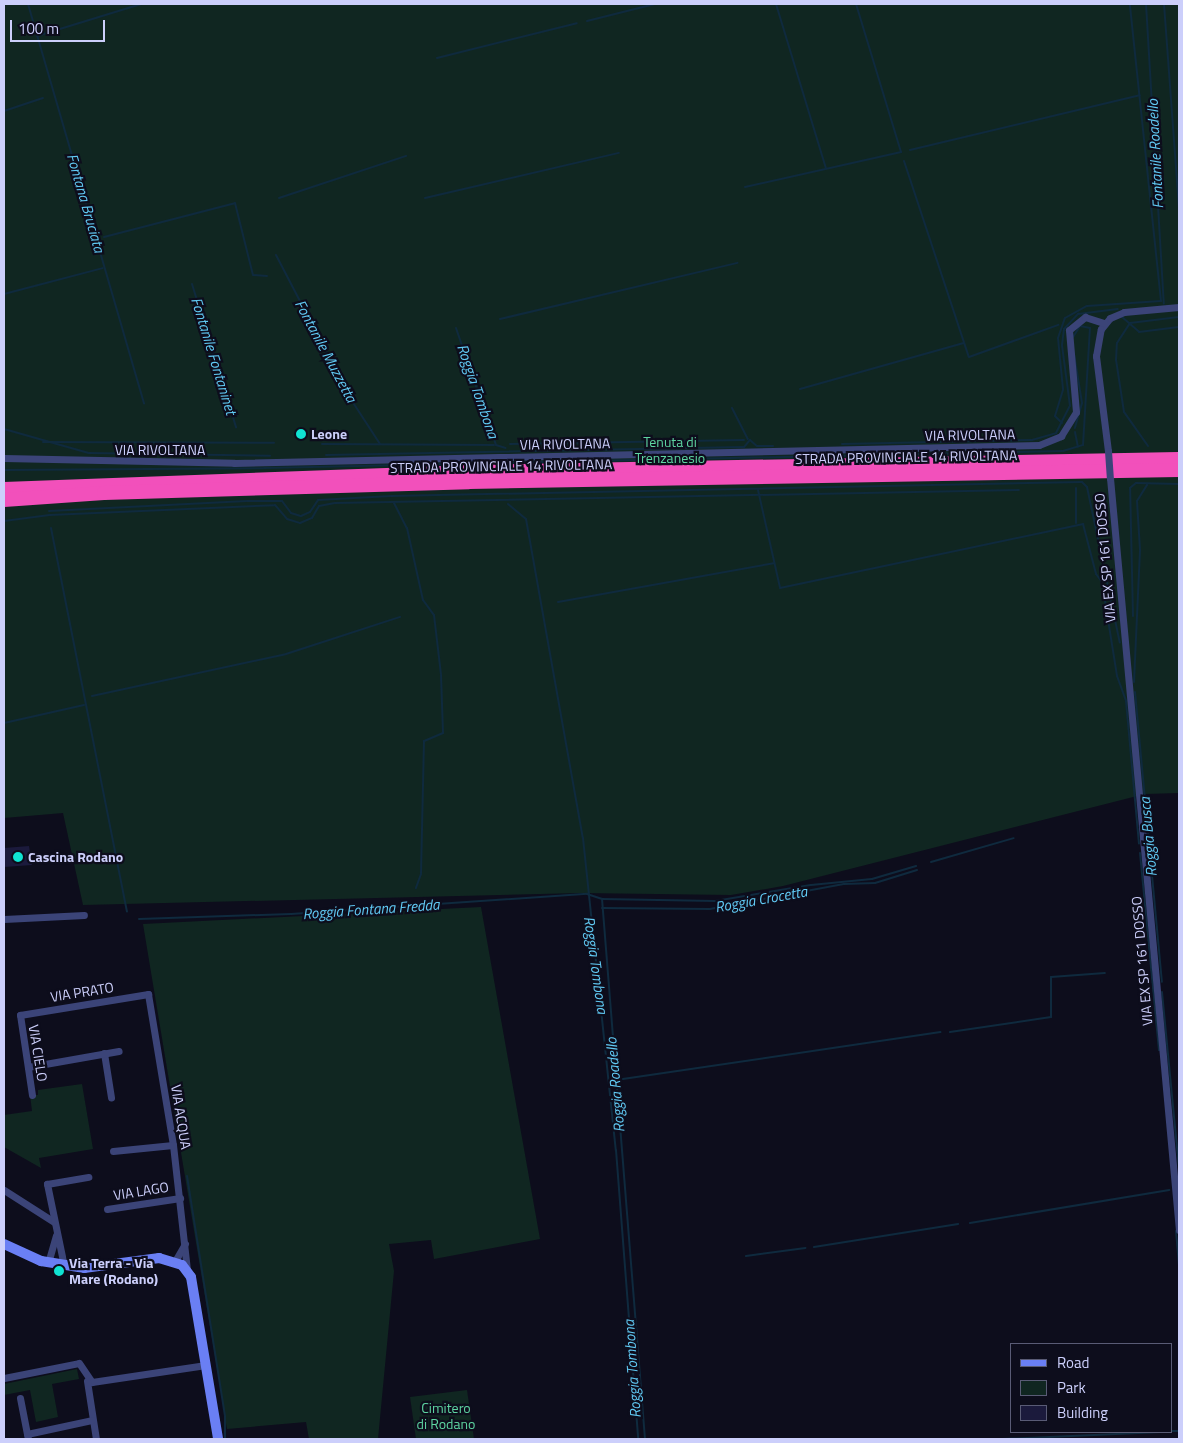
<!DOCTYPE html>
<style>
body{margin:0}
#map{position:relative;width:1183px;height:1443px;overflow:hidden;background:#0d0d1c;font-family:"Titillium Web",sans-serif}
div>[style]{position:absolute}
.green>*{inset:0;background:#102621}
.stream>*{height:2px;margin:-1px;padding:0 1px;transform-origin:1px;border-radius:1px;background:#0f2a3e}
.building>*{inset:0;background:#1b1a3c}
.street>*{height:7px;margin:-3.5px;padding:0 3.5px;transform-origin:3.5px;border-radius:3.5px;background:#3b4478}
.secondary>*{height:10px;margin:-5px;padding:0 5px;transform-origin:5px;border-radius:5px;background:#6a7ff4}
.highway>*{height:14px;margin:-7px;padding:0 7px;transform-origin:7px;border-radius:7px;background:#f250bb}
.street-bridge>*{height:7px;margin:-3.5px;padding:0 3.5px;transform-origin:3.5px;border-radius:3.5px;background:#3b4478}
.dots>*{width:14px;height:14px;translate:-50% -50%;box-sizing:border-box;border:2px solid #0d0d1c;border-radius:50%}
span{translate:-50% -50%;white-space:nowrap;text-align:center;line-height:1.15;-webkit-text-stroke:4.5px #0d0d1c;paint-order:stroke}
.poi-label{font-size:14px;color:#cccffb;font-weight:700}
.left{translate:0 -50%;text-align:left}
.street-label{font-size:14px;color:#cccffb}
.park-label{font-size:14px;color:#5ed5a2}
.water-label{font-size:15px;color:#61caf4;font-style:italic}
.frame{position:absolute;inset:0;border:5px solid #cccffb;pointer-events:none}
.legend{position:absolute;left:1010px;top:1343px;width:162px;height:90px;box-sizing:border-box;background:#0d0d1c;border:1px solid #595b75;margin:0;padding:6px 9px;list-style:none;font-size:15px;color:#cccffb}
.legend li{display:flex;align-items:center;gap:10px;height:25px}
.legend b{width:25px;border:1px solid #595b75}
.scale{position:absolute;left:10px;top:20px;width:95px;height:22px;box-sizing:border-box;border:2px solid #cccffb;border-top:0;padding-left:6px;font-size:15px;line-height:18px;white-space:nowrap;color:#cccffb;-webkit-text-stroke:4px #0d0d1c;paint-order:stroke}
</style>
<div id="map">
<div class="green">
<div style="clip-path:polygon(4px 4px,1179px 4px,1179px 793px,1145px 794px,783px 886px,731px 895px,581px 893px,83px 905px,63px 813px,4px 818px)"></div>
<div style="clip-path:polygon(481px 907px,540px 1239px,434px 1259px,431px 1240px,389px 1244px,394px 1271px,378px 1439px,309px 1439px,306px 1422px,227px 1429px,143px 924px)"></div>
<div style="clip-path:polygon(82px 1084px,93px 1149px,39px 1158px,41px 1168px,4px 1147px,4px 1115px,32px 1111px,30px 1095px,38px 1095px,38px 1090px)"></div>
<div style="clip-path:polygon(77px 1369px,79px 1379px,52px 1384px,58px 1417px,36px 1422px,30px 1390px,4px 1395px,4px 1384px)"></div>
<div style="clip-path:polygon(467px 1390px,474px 1439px,416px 1439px,410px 1397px)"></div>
</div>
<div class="stream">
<div style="left:28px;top:4px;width:416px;rotate:73.8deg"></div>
<div style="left:776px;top:4px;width:172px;rotate:73.1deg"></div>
<div style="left:1146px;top:4px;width:300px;rotate:86.6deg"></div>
<div style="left:1164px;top:4px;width:205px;rotate:85.8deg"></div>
<div style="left:587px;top:21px;width:70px;rotate:-14deg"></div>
<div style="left:37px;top:36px;width:109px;rotate:-17.1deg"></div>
<div style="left:437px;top:58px;width:144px;rotate:-14deg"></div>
<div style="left:4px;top:111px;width:41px;rotate:-18.4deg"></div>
<div style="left:910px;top:150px;width:236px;rotate:-13.4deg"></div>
<div style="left:904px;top:161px;width:206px;rotate:71.7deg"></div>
<div style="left:969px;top:357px;width:95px;rotate:-19.8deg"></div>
<div style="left:745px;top:187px;width:160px;rotate:-12.6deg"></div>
<div style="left:901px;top:152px;width:155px;rotate:-106.9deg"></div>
<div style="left:279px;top:198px;width:134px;rotate:-18.3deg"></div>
<div style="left:425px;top:198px;width:199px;rotate:-13.1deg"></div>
<div style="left:104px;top:237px;width:135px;rotate:-14.5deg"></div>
<div style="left:235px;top:203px;width:74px;rotate:76deg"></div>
<div style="left:253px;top:275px;width:14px;rotate:4deg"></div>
<div style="left:276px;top:255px;width:165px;rotate:62.5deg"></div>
<div style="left:352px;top:401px;width:51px;rotate:56.9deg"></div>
<div style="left:192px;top:284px;width:150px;rotate:72.9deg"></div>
<div style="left:4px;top:294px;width:102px;rotate:-14.7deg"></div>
<div style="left:1122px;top:317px;width:23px;rotate:41deg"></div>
<div style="left:1139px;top:332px;width:40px;rotate:-7.1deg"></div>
<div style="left:500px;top:319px;width:244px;rotate:-13.3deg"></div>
<div style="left:456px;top:328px;width:124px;rotate:71.1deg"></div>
<div style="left:496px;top:445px;width:10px;rotate:17deg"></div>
<div style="left:1074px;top:354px;width:50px;rotate:80.7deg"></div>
<div style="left:1082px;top:403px;width:26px;rotate:106deg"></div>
<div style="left:800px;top:389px;width:170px;rotate:-15.7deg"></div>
<div style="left:732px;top:408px;width:35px;rotate:63deg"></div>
<div style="left:1062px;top:423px;width:10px;rotate:-135deg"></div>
<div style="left:1055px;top:416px;width:28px;rotate:-73deg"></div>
<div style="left:1063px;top:389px;width:51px;rotate:-95.6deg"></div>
<div style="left:1058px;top:338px;width:21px;rotate:-71deg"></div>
<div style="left:1065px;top:318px;width:25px;rotate:-29deg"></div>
<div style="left:1087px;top:306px;width:74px;rotate:-3.9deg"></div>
<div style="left:1161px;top:301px;width:299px;rotate:-96deg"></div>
<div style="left:4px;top:429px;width:88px;rotate:15.8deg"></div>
<div style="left:89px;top:453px;width:181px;rotate:0.9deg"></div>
<div style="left:1075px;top:432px;width:15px;rotate:79deg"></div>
<div style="left:43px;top:442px;width:231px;rotate:0.2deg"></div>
<div style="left:322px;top:444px;width:172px;rotate:0.3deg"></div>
<div style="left:510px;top:444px;width:234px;rotate:-1deg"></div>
<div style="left:842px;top:444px;width:190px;rotate:-1.2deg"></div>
<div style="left:1032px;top:440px;width:25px;rotate:-16deg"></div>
<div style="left:1056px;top:433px;width:30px;rotate:-63deg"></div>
<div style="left:1070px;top:406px;width:62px;rotate:-97.5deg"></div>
<div style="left:1062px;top:345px;width:16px;rotate:-83deg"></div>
<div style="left:1064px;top:329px;width:21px;rotate:-47deg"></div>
<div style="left:1078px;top:314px;width:40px;rotate:-7.1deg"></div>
<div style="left:1148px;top:446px;width:42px;rotate:-125.2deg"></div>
<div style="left:1124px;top:412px;width:53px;rotate:-98.7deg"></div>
<div style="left:1116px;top:360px;width:17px;rotate:-87deg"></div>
<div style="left:1117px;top:343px;width:24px;rotate:-57deg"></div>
<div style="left:1130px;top:323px;width:49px;rotate:-7deg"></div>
<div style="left:326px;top:455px;width:418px;rotate:-1.1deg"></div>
<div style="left:744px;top:447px;width:9px;rotate:-49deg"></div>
<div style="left:750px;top:440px;width:9px;rotate:41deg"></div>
<div style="left:757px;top:446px;width:16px"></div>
<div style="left:4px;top:470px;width:260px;rotate:-0.4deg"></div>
<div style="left:264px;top:468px;width:799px;rotate:-1.22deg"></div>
<div style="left:1063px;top:451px;width:21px;rotate:-17deg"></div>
<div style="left:1083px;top:445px;width:117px;rotate:-86.6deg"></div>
<div style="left:1090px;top:328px;width:10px;rotate:-169deg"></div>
<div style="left:1080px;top:326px;width:13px;rotate:122deg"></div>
<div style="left:1076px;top:488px;width:35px;rotate:90deg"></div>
<div style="left:758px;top:490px;width:100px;rotate:77.3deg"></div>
<div style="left:780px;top:588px;width:310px;rotate:-11.9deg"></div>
<div style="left:1083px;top:524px;width:52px;rotate:75.4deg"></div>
<div style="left:1096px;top:574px;width:10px;rotate:53deg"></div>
<div style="left:1102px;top:582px;width:95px;rotate:80.9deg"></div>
<div style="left:1117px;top:676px;width:27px;rotate:70deg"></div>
<div style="left:1126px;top:701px;width:143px;rotate:84.8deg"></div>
<div style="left:394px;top:503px;width:28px;rotate:63deg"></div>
<div style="left:407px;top:528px;width:74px;rotate:77.5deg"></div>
<div style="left:423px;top:600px;width:19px;rotate:54deg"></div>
<div style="left:434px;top:615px;width:60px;rotate:83.3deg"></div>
<div style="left:441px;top:675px;width:58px;rotate:88deg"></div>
<div style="left:443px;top:733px;width:21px;rotate:157deg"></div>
<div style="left:424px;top:741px;width:133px;rotate:91.3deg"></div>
<div style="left:421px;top:874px;width:15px;rotate:110deg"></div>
<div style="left:508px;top:504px;width:23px;rotate:40deg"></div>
<div style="left:526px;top:519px;width:324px;rotate:79.9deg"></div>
<div style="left:583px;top:838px;width:314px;rotate:84deg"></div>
<div style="left:616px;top:1150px;width:290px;rotate:85.6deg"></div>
<div style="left:49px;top:511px;width:198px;rotate:-2.9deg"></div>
<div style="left:247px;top:501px;width:35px"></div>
<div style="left:282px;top:501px;width:15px;rotate:53deg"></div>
<div style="left:291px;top:513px;width:10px;rotate:17deg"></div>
<div style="left:301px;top:516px;width:10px;rotate:-24deg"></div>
<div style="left:310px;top:512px;width:14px;rotate:-56deg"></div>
<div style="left:318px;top:500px;width:73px;rotate:-3.1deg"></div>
<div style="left:391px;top:496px;width:691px;rotate:-1.16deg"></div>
<div style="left:1082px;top:482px;width:7px;rotate:45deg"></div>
<div style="left:1087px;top:487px;width:159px;rotate:78.1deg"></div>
<div style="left:4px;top:521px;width:46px;rotate:-7.4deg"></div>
<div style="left:50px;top:515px;width:225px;rotate:-2.5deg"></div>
<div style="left:275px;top:505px;width:18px;rotate:49deg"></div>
<div style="left:287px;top:519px;width:14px;rotate:17deg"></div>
<div style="left:300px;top:523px;width:13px;rotate:-23deg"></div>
<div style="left:312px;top:518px;width:14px;rotate:-60deg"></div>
<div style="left:319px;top:506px;width:16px;rotate:-11deg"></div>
<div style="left:335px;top:503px;width:684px;rotate:-1.09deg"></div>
<div style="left:51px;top:528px;width:391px;rotate:78.8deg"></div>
<div style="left:558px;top:602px;width:219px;rotate:-10.2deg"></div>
<div style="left:1133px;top:616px;width:128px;rotate:-91.3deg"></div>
<div style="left:1130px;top:488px;width:8px;rotate:-40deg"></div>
<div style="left:1136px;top:483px;width:43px;rotate:1.3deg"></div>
<div style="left:1134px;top:682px;width:132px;rotate:-87.4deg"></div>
<div style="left:1140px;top:550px;width:49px;rotate:-93.5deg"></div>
<div style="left:1137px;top:501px;width:19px;rotate:-58deg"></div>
<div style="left:1135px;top:692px;width:291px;rotate:84.7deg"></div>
<div style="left:92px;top:696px;width:198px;rotate:-12.2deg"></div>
<div style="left:286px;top:654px;width:120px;rotate:-18deg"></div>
<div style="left:4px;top:723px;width:82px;rotate:-12.7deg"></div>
<div style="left:1140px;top:853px;width:198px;rotate:84.5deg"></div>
<div style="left:931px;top:862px;width:86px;rotate:-16.1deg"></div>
<div style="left:602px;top:908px;width:108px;rotate:0.5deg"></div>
<div style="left:710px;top:909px;width:136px;rotate:-10.6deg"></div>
<div style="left:844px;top:884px;width:31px;rotate:-2deg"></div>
<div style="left:875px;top:883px;width:44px;rotate:-17.2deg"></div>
<div style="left:139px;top:919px;width:152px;rotate:-1.9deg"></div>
<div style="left:291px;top:914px;width:297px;rotate:-3.9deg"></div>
<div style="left:587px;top:894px;width:16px;rotate:18deg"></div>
<div style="left:1162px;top:992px;width:176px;rotate:84.5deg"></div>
<div style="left:950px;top:1032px;width:102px;rotate:-8.4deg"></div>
<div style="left:1051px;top:1017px;width:40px;rotate:-90deg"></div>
<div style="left:1051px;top:977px;width:54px;rotate:-4.2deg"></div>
<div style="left:616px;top:1080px;width:328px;rotate:-8.4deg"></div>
<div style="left:187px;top:1176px;width:243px;rotate:81deg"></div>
<div style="left:225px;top:1416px;width:23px;rotate:90deg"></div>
<div style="left:970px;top:1223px;width:202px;rotate:-9.4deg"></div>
<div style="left:1176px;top:1231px;width:34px;rotate:85deg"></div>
<div style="left:814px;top:1247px;width:146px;rotate:-9.1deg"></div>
<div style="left:746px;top:1256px;width:60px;rotate:-7.7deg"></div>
<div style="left:1172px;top:1431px;width:7px"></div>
<div style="left:645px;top:1439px;width:542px;rotate:-94.55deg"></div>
<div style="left:602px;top:899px;width:113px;rotate:1deg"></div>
<div style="left:715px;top:901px;width:97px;rotate:-9.5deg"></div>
<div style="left:811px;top:885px;width:61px;rotate:-5.6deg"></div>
<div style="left:872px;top:879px;width:46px;rotate:-16.5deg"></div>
<div style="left:1002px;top:1439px;width:159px;rotate:-2.5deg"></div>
</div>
<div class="building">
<div style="clip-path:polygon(29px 846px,32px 865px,4px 867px,4px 848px)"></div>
</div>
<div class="street">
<div style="left:1108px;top:451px;width:96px;rotate:-97.2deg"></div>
<div style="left:1096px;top:356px;width:27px;rotate:-80deg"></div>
<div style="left:1101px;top:329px;width:14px;rotate:-51deg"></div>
<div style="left:1110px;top:318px;width:15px;rotate:-23deg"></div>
<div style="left:1124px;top:312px;width:55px;rotate:-5.2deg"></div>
<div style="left:4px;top:458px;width:230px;rotate:1.2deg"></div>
<div style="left:234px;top:463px;width:805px;rotate:-1.28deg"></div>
<div style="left:1039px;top:445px;width:24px;rotate:-22deg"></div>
<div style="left:1061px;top:436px;width:28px;rotate:-58deg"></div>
<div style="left:1076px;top:412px;width:82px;rotate:-94.9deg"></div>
<div style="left:1069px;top:330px;width:21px;rotate:-39deg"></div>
<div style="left:1085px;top:317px;width:20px;rotate:18deg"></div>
<div style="left:1110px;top:478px;width:755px;rotate:84.76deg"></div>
<div style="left:4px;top:919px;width:80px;rotate:-2.9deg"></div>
<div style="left:104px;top:1053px;width:45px;rotate:81deg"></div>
<div style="left:28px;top:1067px;width:92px;rotate:-10deg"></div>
<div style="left:32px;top:1095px;width:81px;rotate:-98.5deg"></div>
<div style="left:20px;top:1015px;width:130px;rotate:-9.3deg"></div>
<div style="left:148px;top:994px;width:153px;rotate:80.6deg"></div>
<div style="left:173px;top:1145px;width:126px;rotate:83.6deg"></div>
<div style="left:113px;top:1151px;width:60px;rotate:-5.7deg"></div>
<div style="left:4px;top:1190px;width:59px;rotate:32.6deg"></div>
<div style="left:107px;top:1209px;width:74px;rotate:-8.6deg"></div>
<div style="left:175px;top:1261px;width:20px;rotate:-60deg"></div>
<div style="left:48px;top:1263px;width:29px;rotate:-74deg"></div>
<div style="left:64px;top:1266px;width:84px;rotate:-101.7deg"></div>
<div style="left:47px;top:1184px;width:42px;rotate:-9.7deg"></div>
<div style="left:4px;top:1378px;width:76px;rotate:-11.3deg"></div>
<div style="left:79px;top:1363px;width:23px;rotate:56deg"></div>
<div style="left:92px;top:1382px;width:115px;rotate:-8.5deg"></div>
<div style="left:87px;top:1381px;width:59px;rotate:81.2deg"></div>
<div style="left:20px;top:1398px;width:42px;rotate:79deg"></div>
<div style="left:27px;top:1434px;width:66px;rotate:-12.2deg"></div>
</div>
<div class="secondary">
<div style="left:4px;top:1244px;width:41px;rotate:24.7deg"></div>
<div style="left:41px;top:1261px;width:44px;rotate:9.2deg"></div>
<div style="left:84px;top:1268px;width:76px;rotate:-7.6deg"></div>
<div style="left:159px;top:1258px;width:24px;rotate:17deg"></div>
<div style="left:182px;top:1265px;width:15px;rotate:53deg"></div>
<div style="left:191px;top:1277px;width:164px;rotate:80.5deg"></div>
</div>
<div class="highway">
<div style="left:4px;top:489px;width:466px;rotate:-2.1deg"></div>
<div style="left:470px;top:472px;width:709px;rotate:-1.05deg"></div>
<div style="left:4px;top:500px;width:100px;rotate:-4deg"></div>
<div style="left:104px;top:493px;width:365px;rotate:-1.7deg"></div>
<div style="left:469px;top:482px;width:710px;rotate:-0.97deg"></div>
</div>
<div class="street-bridge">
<div style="left:1108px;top:451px;width:27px;rotate:86deg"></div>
</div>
<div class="dots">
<div style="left:301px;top:434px;background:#10e3d2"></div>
<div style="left:18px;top:857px;background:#10e3d2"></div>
<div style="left:59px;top:1271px;background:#10e3d2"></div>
</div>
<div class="poi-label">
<span class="left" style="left:311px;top:434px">Leone</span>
<span class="left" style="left:28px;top:857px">Cascina Rodano</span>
<span class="left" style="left:69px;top:1271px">Via Terra - Via<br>Mare (Rodano)</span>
</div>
<div class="street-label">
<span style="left:970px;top:435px;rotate:-1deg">VIA RIVOLTANA</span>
<span style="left:565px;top:444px;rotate:-1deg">VIA RIVOLTANA</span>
<span style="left:160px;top:450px">VIA RIVOLTANA</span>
<span style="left:906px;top:457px;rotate:-1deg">STRADA PROVINCIALE 14 RIVOLTANA</span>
<span style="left:501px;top:466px;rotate:-1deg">STRADA PROVINCIALE 14 RIVOLTANA</span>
<span style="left:1105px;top:558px;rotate:-95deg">VIA EX SP 161 DOSSO</span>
<span style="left:1142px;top:961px;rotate:-95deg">VIA EX SP 161 DOSSO</span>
<span style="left:82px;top:992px;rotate:-9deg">VIA PRATO</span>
<span style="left:38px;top:1053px;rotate:81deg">VIA CIELO</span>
<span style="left:181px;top:1117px;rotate:81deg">VIA ACQUA</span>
<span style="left:141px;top:1191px;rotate:-9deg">VIA LAGO</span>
</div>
<div class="park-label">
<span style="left:670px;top:450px">Tenuta di<br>Trenzanesio</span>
<span style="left:446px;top:1416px">Cimitero<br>di Rodano</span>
</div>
<div class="water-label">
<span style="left:1155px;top:154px;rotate:-93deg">Fontanile Roadello</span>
<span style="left:86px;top:203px;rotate:74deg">Fontana Bruciata</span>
<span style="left:326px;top:351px;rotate:62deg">Fontanile Muzzetta</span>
<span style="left:214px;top:356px;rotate:73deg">Fontanile Fontaninet</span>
<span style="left:478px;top:391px;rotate:71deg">Roggia Tombona</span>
<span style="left:1148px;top:837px;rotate:-95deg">Roggia Busca</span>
<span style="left:761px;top:899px;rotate:-10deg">Roggia Crocetta</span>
<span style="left:371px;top:909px;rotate:-4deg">Roggia Fontana Fredda</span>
<span style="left:596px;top:965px;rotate:82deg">Roggia Tombona</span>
<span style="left:615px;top:1085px;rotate:-95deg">Roggia Roadello</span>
<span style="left:632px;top:1369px;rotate:-94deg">Roggia Tombona</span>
</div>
<div class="frame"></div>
<ul class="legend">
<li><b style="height:6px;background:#6a7ff4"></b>Road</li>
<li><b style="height:14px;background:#102621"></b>Park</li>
<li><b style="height:14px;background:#1b1a3c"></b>Building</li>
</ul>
<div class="scale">100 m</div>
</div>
